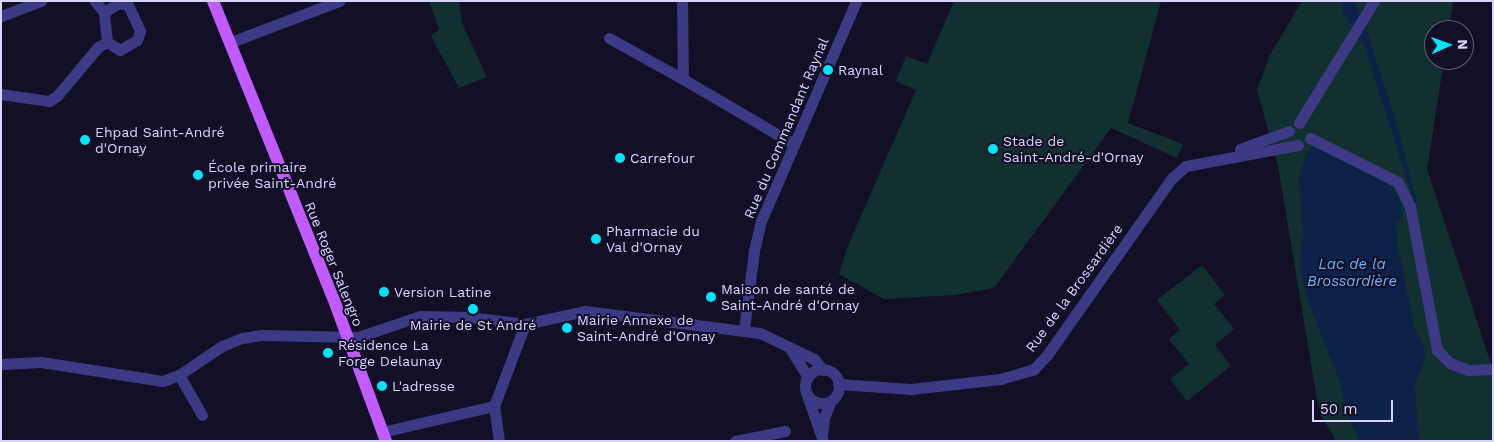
<!DOCTYPE html>
<meta charset="utf-8">
<style>
body{margin:0}
#map{position:relative;width:1494px;height:442px;overflow:hidden;background:#130f26;font-family:"Work Sans",sans-serif}
div>[style]{position:absolute}
.green>*{inset:0;background:#12302f}
.water>*{inset:0;background:#0c2248}
.minor>*{height:11px;margin:-5.5px;padding:0 5.5px;transform-origin:5.5px;border-radius:5.5px;background:#3d3a85}
.minor>.ring{margin:-5.5px;padding:0;box-sizing:content-box;background:none;border:11px solid #3d3a85;border-radius:50%}
.major>*{height:12px;margin:-6px;padding:0 6px;transform-origin:6px;border-radius:6px;background:#c25bff}
.dots>*{width:14px;height:14px;translate:-50% -50%;box-sizing:border-box;border:2px solid #130f26;border-radius:50%}
span{translate:-50% -50%;white-space:nowrap;text-align:center;line-height:1.15;-webkit-text-stroke:4px #130f26;paint-order:stroke}
.poi-label{font-size:14px;color:#d9d4ff}
.left{translate:0 -50%;text-align:left}
.street-label{font-size:14px;color:#d9d4ff}
.water-label{font-size:15px;color:#62b6ff;font-style:italic}
.frame{position:absolute;inset:0;border:2px solid #d9d4ff;pointer-events:none}
.north{position:absolute;left:1424px;top:20px;width:50px;height:50px;box-sizing:border-box;background:#130f26;border:1px solid #625e7d;border-radius:50%;rotate:88deg;font-size:14px;font-weight:700;line-height:20px;text-align:center;color:#d9d4ff}
.north::after{content:'';display:block;margin:auto;width:18px;height:22px;background:#00e5ff;clip-path:polygon(50% 0,100% 100%,50% 72%,0 100%)}
.scale{position:absolute;left:1312px;top:400px;width:81px;height:22px;box-sizing:border-box;border:2px solid #d9d4ff;border-top:0;padding-left:6px;font-size:15px;line-height:18px;white-space:nowrap;color:#d9d4ff;-webkit-text-stroke:4px #130f26;paint-order:stroke}
</style>
<div id="map">
<div class="green">
<div style="clip-path:polygon(429px 1px,459px 1px,462px 23px,487px 77px,459px 88px,431px 36px,439px 29px)"></div>
<div style="clip-path:polygon(954px 1px,1161px 1px,1128px 123px,1183px 144px,1177px 158px,1111px 128px,994px 288px,955px 295px,884px 299px,839px 274px,847px 248px,916px 90px,896px 81px,906px 56px,927px 64px)"></div>
<div style="clip-path:polygon(1302px 1px,1453px 1px,1449px 30px,1434px 30px,1434px 60px,1444px 60px,1427px 169px,1493px 370px,1493px 441px,1336px 441px,1319px 411px,1278px 166px,1257px 90px,1270px 55px)"></div>
<div style="clip-path:polygon(1202px 265px,1225px 295px,1214px 304px,1234px 329px,1215px 345px,1231px 366px,1187px 401px,1170px 379px,1189px 364px,1169px 339px,1180px 330px,1157px 300px)"></div>
</div>
<div class="water">
<div style="clip-path:polygon(1342px 1px,1354px 1px,1361px 15px,1353px 26px,1343px 15px)"></div>
<div style="clip-path:polygon(1363px 29px,1367px 31px,1395px 119px,1417px 202px,1414px 202px,1365px 47px,1358px 37px)"></div>
<div style="clip-path:polygon(1313px 147px,1336px 156px,1390px 186px,1398px 194px,1403px 215px,1396px 223px,1397px 243px,1415px 330px,1422px 342px,1426px 358px,1415px 383px,1418px 441px,1360px 441px,1347px 414px,1341px 385px,1306px 296px,1300px 267px,1303px 229px,1299px 176px,1307px 152px)"></div>
</div>
<div class="minor">
<div style="left:95px;top:1px;width:14px;rotate:51deg"></div>
<div style="left:682px;top:1px;width:78px;rotate:89.3deg"></div>
<div style="left:683px;top:79px;width:129px;rotate:30.4deg"></div>
<div style="left:119px;top:3px;width:9px;rotate:13deg"></div>
<div style="left:128px;top:5px;width:29px;rotate:65deg"></div>
<div style="left:140px;top:31px;width:9px;rotate:108deg"></div>
<div style="left:137px;top:40px;width:20px;rotate:150deg"></div>
<div style="left:120px;top:50px;width:15px;rotate:-148deg"></div>
<div style="left:107px;top:42px;width:30px;rotate:-96deg"></div>
<div style="left:104px;top:12px;width:17px;rotate:-31deg"></div>
<div style="left:1px;top:16px;width:43px;rotate:-20.6deg"></div>
<div style="left:609px;top:38px;width:85px;rotate:29deg"></div>
<div style="left:231px;top:42px;width:116px;rotate:-20.8deg"></div>
<div style="left:1px;top:94px;width:49px;rotate:8.3deg"></div>
<div style="left:49px;top:101px;width:9px;rotate:-32deg"></div>
<div style="left:57px;top:96px;width:64px;rotate:-50.1deg"></div>
<div style="left:98px;top:47px;width:10px;rotate:-29deg"></div>
<div style="left:1299px;top:123px;width:143px;rotate:-58.4deg"></div>
<div style="left:1310px;top:138px;width:98px;rotate:26.6deg"></div>
<div style="left:1398px;top:182px;width:28px;rotate:64deg"></div>
<div style="left:1410px;top:207px;width:146px;rotate:79.3deg"></div>
<div style="left:1437px;top:350px;width:18px;rotate:45deg"></div>
<div style="left:1450px;top:363px;width:19px;rotate:21deg"></div>
<div style="left:1468px;top:370px;width:25px;rotate:-2deg"></div>
<div style="left:1240px;top:149px;width:52px;rotate:-20.2deg"></div>
<div style="left:744px;top:329px;width:79px;rotate:-82.7deg"></div>
<div style="left:754px;top:251px;width:31px;rotate:-77deg"></div>
<div style="left:761px;top:221px;width:240px;rotate:-66.6deg"></div>
<div style="left:791px;top:350px;width:32px;rotate:58deg"></div>
<div style="left:1px;top:364px;width:40px;rotate:-2.9deg"></div>
<div style="left:41px;top:362px;width:123px;rotate:8.9deg"></div>
<div style="left:163px;top:381px;width:17px;rotate:-21deg"></div>
<div style="left:179px;top:375px;width:52px;rotate:-34deg"></div>
<div style="left:222px;top:346px;width:22px;rotate:-22deg"></div>
<div style="left:242px;top:338px;width:20px;rotate:-9deg"></div>
<div style="left:262px;top:335px;width:96px;rotate:1.2deg"></div>
<div style="left:358px;top:337px;width:65px;rotate:-18.7deg"></div>
<div style="left:420px;top:316px;width:50px;rotate:1.1deg"></div>
<div style="left:470px;top:317px;width:55px;rotate:7.3deg"></div>
<div style="left:525px;top:324px;width:61px;rotate:-12.2deg"></div>
<div style="left:585px;top:311px;width:176px;rotate:7.2deg"></div>
<div style="left:760px;top:333px;width:60px;rotate:25.7deg"></div>
<div style="left:814px;top:359px;width:14px;rotate:51deg"></div>
<div class="ring" style="left:805px;top:369px;width:23px;height:23px"></div>
<div style="left:179px;top:375px;width:46px;rotate:60.1deg"></div>
<div style="left:838px;top:384px;width:73px;rotate:3.9deg"></div>
<div style="left:911px;top:389px;width:90px;rotate:-6.4deg"></div>
<div style="left:1000px;top:379px;width:35px;rotate:-16deg"></div>
<div style="left:1034px;top:369px;width:19px;rotate:-47deg"></div>
<div style="left:1047px;top:355px;width:217px;rotate:-54.8deg"></div>
<div style="left:1172px;top:178px;width:18px;rotate:-41deg"></div>
<div style="left:1186px;top:166px;width:114px;rotate:-10.6deg"></div>
<div style="left:807px;top:395px;width:49px;rotate:70.8deg"></div>
<div style="left:382px;top:432px;width:115px;rotate:-13.1deg"></div>
<div style="left:822px;top:435px;width:17px;rotate:-83deg"></div>
<div style="left:824px;top:418px;width:18px;rotate:-68deg"></div>
<div style="left:499px;top:441px;width:35px;rotate:-98deg"></div>
<div style="left:494px;top:406px;width:88px;rotate:-69.3deg"></div>
<div style="left:735px;top:441px;width:51px;rotate:-11.3deg"></div>
</div>
<div class="major">
<div style="left:213px;top:1px;width:329px;rotate:68deg"></div>
<div style="left:336px;top:306px;width:144px;rotate:69.7deg"></div>
</div>
<div class="dots">
<div style="left:828px;top:70px;background:#00e5ff"></div>
<div style="left:85px;top:140px;background:#00e5ff"></div>
<div style="left:993px;top:149px;background:#00e5ff"></div>
<div style="left:620px;top:158px;background:#00e5ff"></div>
<div style="left:198px;top:175px;background:#00e5ff"></div>
<div style="left:596px;top:239px;background:#00e5ff"></div>
<div style="left:384px;top:292px;background:#00e5ff"></div>
<div style="left:711px;top:297px;background:#00e5ff"></div>
<div style="left:473px;top:309px;background:#00e5ff"></div>
<div style="left:567px;top:328px;background:#00e5ff"></div>
<div style="left:328px;top:353px;background:#00e5ff"></div>
<div style="left:382px;top:386px;background:#00e5ff"></div>
</div>
<div class="poi-label">
<span class="left" style="left:838px;top:70px">Raynal</span>
<span class="left" style="left:95px;top:140px">Ehpad Saint-André<br>d'Ornay</span>
<span class="left" style="left:1003px;top:149px">Stade de<br>Saint-André-d'Ornay</span>
<span class="left" style="left:630px;top:158px">Carrefour</span>
<span class="left" style="left:208px;top:175px">École primaire<br>privée Saint-André</span>
<span class="left" style="left:606px;top:239px">Pharmacie du<br>Val d'Ornay</span>
<span class="left" style="left:721px;top:297px">Maison de santé de<br>Saint-André d'Ornay</span>
<span class="left" style="left:394px;top:292px">Version Latine</span>
<span class="left" style="left:577px;top:328px">Mairie Annexe de<br>Saint-André d'Ornay</span>
<span style="left:473px;top:325px">Mairie de St André</span>
<span class="left" style="left:338px;top:353px">Résidence La<br>Forge Delaunay</span>
<span class="left" style="left:392px;top:386px">L'adresse</span>
</div>
<div class="street-label">
<span style="left:786px;top:128px;rotate:-67deg">Rue du Commandant Raynal</span>
<span style="left:334px;top:264px;rotate:68deg">Rue Roger Salengro</span>
<span style="left:1074px;top:288px;rotate:-54deg">Rue de la Brossardière</span>
</div>
<div class="water-label">
<span style="left:1352px;top:273px">Lac de la<br>Brossardière</span>
</div>
<div class="frame"></div>
<div class="north">N</div>
<div class="scale">50 m</div>
</div>
